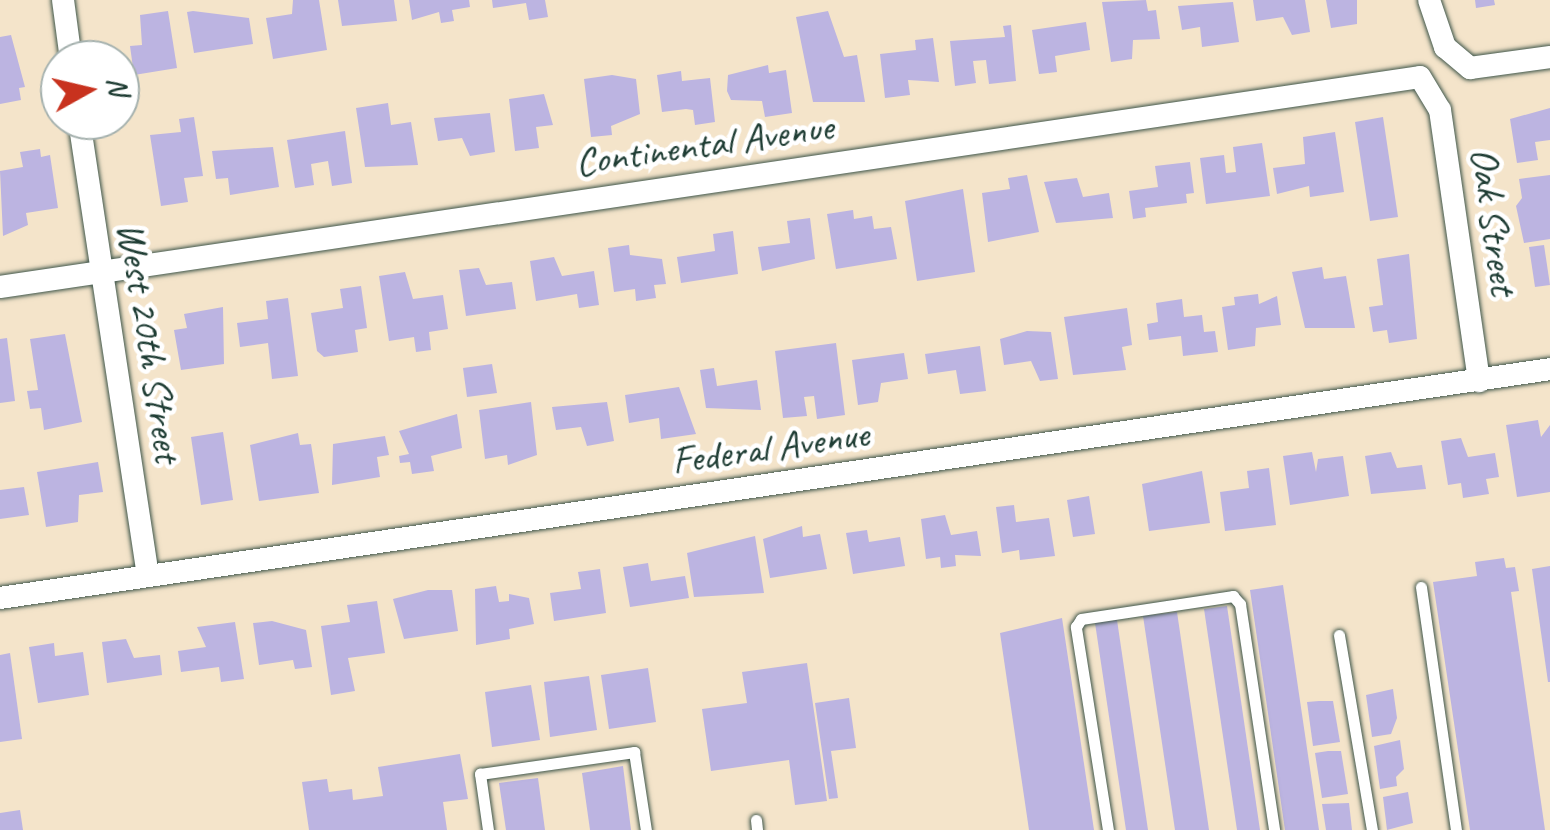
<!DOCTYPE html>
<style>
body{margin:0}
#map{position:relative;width:1550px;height:830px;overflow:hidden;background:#f4e4ca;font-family:Caveat,sans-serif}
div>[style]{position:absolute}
.building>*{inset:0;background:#bcb4e1}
.roads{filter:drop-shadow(0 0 2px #3f564a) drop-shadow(0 0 2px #3f564a)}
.service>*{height:11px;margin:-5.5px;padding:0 5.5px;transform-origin:5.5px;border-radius:5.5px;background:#fff}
.minor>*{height:22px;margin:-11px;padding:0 11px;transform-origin:11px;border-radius:11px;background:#fff}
span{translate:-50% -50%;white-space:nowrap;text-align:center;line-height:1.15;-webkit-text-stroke:9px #fff;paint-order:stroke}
.street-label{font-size:40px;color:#1f3d34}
.north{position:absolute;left:40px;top:40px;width:100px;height:100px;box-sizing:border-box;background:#fff;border:2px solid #a5b1ae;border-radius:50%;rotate:82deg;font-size:28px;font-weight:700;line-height:40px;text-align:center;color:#1f3d34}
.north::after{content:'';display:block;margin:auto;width:35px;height:45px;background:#c8321e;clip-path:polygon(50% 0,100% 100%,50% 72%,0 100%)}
</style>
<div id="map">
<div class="building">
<div style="clip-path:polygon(293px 0,319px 0,327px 50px,273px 59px,266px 18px,292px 14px)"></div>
<div style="clip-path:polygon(338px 0,394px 0,397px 21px,342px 26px)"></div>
<div style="clip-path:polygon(409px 0,469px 0,470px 7px,452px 10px,454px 21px,441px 23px,439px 12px,412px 20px)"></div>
<div style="clip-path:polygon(492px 0,545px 0,548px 17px,529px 20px,526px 3px,493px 8px)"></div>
<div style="clip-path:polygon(1146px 0,1148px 11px,1156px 10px,1160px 39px,1133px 40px,1132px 59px,1111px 62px,1102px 2px)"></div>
<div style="clip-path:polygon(1253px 0,1305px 0,1310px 32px,1292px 35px,1283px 17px,1256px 21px)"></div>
<div style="clip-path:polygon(1326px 0,1357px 0,1357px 24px,1331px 28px)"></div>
<div style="clip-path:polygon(1475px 0,1494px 0,1495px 5px,1476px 8px)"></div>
<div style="clip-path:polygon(1233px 2px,1239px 42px,1202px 47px,1200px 27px,1182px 30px,1178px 6px)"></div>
<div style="clip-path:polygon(168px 11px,177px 68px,134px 75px,130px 46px,142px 45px,140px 15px)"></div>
<div style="clip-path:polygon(193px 11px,249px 18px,253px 44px,194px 53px,187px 12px)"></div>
<div style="clip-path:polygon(828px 11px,844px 57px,857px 55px,865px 102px,813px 102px,796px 17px)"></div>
<div style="clip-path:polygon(1086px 22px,1090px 50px,1055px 56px,1057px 72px,1039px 74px,1032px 30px)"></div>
<div style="clip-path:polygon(1011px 25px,1016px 81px,989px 84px,986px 60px,973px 61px,976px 83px,955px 86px,950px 41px,1005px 37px,1003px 26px)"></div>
<div style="clip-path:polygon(11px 35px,25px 87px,19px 88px,21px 100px,0 104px,0 37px)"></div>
<div style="clip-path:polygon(933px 38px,939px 82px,908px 80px,910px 95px,885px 98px,880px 54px,916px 50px,915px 40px)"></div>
<div style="clip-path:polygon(768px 65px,769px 73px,786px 70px,792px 113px,765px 117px,762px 101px,731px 100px,727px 91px,728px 75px)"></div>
<div style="clip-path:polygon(681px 71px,682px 81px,710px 78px,715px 122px,695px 125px,693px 110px,686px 109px,662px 112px,657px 75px)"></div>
<div style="clip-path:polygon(612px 75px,636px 79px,640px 114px,611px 126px,612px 135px,591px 137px,584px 79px)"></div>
<div style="clip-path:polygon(544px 94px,553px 125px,536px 127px,539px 148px,515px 151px,509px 99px)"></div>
<div style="clip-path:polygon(388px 103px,391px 125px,411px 122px,418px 165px,365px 167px,356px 108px)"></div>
<div style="clip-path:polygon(1550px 108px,1550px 140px,1535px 142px,1538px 160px,1517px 163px,1510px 119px)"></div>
<div style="clip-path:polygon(490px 113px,495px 152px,470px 156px,462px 138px,438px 141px,434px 118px)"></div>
<div style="clip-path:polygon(194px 117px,203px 176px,184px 178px,188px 202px,161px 206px,150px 135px,181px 132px,179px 119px)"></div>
<div style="clip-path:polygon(1383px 117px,1398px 217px,1370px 221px,1355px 122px)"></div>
<div style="clip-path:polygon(345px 131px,352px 183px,332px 186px,328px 161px,311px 164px,314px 185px,295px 188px,287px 140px)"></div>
<div style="clip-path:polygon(1335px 132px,1344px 192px,1310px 197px,1309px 186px,1277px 194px,1273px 168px,1305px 164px,1303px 137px)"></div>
<div style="clip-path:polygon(1262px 143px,1270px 196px,1206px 204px,1200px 158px,1224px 155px,1226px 173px,1236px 172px,1233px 147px)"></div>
<div style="clip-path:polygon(273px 147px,279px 187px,230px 195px,228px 178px,216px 179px,212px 151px)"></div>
<div style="clip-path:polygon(40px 149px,41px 157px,50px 155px,58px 208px,26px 213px,28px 225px,3px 236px,0 171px,23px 167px,20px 152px)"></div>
<div style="clip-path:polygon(1190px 162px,1194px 193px,1186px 194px,1187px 203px,1145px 208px,1146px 217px,1133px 219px,1129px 191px,1158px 187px,1155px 166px)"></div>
<div style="clip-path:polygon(1027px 175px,1039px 232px,988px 242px,982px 193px,1010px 189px,1008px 178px)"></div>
<div style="clip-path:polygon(1550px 175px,1550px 239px,1524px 243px,1516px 206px,1522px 198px,1519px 179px)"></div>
<div style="clip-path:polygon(1077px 178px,1083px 197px,1109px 193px,1113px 218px,1056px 223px,1044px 182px)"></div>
<div style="clip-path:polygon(963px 189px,975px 272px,917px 281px,905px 201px)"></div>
<div style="clip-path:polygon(853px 210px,854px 219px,872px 216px,874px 229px,891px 227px,897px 259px,836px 269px,827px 214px)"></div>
<div style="clip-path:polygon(810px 218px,815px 259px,762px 271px,758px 247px,790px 243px,787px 221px)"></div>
<div style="clip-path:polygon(733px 231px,738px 274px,681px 283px,677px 257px,715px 251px,713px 234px)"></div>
<div style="clip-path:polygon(629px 245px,630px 255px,662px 259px,666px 284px,654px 285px,656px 298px,636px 301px,635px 289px,614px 292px,608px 248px)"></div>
<div style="clip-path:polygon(1544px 245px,1550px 285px,1535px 287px,1529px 247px)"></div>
<div style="clip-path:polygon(1409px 254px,1417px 339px,1389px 343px,1387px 330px,1373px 332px,1369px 307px,1383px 305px,1377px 259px)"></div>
<div style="clip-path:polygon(554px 257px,562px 276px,594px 271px,599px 305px,579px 308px,577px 294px,536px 301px,530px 261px)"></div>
<div style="clip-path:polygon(1322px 267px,1324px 279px,1346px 276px,1355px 328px,1305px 328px,1292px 272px)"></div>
<div style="clip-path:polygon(479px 268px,486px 285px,512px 282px,516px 309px,466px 316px,459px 270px)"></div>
<div style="clip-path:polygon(405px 272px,413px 299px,443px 295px,448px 329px,429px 332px,431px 350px,416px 352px,414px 337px,389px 341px,379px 276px)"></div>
<div style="clip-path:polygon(361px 286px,367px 328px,355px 330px,358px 352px,324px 357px,317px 351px,311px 313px,343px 308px,340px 289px)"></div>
<div style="clip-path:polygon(1258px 294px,1259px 304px,1277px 296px,1281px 325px,1256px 328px,1255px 346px,1228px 350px,1222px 307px,1235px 305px,1234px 297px)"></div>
<div style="clip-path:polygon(288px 298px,298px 376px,272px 379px,268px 343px,240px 347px,237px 323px,268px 319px,266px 301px)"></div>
<div style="clip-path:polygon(1182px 299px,1184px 317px,1202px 315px,1204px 332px,1215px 331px,1218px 352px,1183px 356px,1181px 336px,1149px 340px,1147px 324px,1158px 322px,1156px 303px)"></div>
<div style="clip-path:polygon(223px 307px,224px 364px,181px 370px,174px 330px,187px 328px,184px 314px)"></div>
<div style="clip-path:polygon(1127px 308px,1132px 345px,1122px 347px,1126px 370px,1073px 375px,1064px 317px)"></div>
<div style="clip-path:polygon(1027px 331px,1051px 332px,1058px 379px,1040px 381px,1031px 361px,1004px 365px,1000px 339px)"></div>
<div style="clip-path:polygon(65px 334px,82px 422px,44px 430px,41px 408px,30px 409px,27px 391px,38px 390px,30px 339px)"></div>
<div style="clip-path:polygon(7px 338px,15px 401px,0 403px,0 339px)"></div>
<div style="clip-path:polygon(836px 343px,845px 415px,817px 419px,814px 396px,804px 397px,807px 416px,783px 418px,775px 351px)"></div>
<div style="clip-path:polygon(980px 346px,986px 391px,960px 394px,956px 370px,928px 374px,925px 354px)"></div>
<div style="clip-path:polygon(904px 353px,908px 379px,881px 383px,878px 402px,858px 405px,852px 360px)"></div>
<div style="clip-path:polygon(492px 364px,497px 393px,467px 397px,463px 368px)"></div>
<div style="clip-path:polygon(714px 368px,717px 386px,757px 380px,761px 410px,706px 408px,700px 370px)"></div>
<div style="clip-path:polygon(679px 387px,696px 434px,661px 439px,659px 418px,629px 423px,625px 395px)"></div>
<div style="clip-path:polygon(531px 402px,537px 455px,508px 465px,507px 455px,485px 459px,479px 410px)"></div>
<div style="clip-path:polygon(607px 402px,614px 441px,587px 446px,581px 427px,556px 430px,552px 407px)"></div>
<div style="clip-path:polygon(457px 414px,462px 448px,431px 456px,434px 471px,412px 474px,410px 462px,400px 463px,399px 456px,409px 454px,399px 431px)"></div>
<div style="clip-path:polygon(1538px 420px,1541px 437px,1550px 425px,1550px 492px,1517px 497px,1506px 425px)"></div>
<div style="clip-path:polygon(223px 432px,233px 500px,201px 505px,191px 437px)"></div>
<div style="clip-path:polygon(298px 433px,300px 445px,311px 444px,319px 493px,259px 501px,250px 445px)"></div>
<div style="clip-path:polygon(385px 436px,389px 455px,377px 457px,380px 477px,332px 485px,333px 444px)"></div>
<div style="clip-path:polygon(1461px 438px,1468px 457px,1495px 453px,1499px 477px,1486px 479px,1489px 494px,1463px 498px,1461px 483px,1448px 485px,1441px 441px)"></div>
<div style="clip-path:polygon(1312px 452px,1316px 472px,1318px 459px,1343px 456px,1349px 496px,1290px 505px,1283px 456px)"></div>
<div style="clip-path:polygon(1391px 452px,1397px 468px,1422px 465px,1426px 489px,1371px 494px,1365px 456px)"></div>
<div style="clip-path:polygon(98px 462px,103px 492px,79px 495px,78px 522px,46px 527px,37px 472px)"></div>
<div style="clip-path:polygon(1269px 468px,1276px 525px,1225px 531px,1220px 492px,1249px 488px,1247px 471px)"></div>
<div style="clip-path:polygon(1202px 471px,1210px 523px,1149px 531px,1142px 484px)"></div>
<div style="clip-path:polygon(24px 487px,29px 515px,0 519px,0 490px)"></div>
<div style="clip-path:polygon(1089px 496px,1095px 534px,1073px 537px,1067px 500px)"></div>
<div style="clip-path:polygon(1014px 505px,1016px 522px,1049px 518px,1055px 556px,1020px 560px,1019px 550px,1002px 553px,996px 507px)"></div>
<div style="clip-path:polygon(945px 515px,951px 535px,977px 531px,981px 556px,955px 555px,956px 566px,941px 568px,940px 557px,926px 559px,921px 519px)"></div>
<div style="clip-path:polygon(802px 526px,803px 537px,820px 534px,827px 569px,770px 578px,763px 539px)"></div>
<div style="clip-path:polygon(867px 530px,869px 542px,900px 537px,905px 566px,853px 574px,846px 533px)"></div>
<div style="clip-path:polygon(755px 536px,764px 593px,694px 597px,687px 553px)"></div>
<div style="clip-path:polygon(1504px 558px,1506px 568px,1515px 567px,1519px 591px,1511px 592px,1545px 830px,1470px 830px,1433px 582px,1477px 576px,1475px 562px)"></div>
<div style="clip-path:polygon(648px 563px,651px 581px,685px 576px,689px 598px,630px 607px,623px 567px)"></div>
<div style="clip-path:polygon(1550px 566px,1550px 682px,1548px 682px,1532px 569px)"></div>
<div style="clip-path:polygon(600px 569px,606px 613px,554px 621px,550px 593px,581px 589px,578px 572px)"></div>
<div style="clip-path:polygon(1283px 585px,1319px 830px,1285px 830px,1250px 590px)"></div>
<div style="clip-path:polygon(496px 586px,499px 602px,509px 601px,509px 594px,529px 598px,534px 624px,509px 629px,510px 639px,476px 645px,475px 589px)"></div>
<div style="clip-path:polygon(428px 590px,452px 590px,458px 631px,404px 639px,393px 599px)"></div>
<div style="clip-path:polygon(377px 601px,385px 653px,348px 658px,355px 691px,331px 695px,321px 626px,350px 622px,347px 605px)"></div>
<div style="clip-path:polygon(1227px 606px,1260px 830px,1237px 830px,1204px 609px)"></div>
<div style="clip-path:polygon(1177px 612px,1209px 830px,1175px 830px,1143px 616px)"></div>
<div style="clip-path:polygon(1062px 618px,1094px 830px,1029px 830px,1000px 633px)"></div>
<div style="clip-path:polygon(1117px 620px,1148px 830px,1126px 830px,1095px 623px)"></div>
<div style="clip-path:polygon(272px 621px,306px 630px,312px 667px,295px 669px,293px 660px,259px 665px,253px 623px)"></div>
<div style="clip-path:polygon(235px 622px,244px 679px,221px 682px,219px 667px,181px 672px,178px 651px,206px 647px,197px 627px)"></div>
<div style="clip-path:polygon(126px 639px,134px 658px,160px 655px,162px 675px,107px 683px,102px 642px)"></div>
<div style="clip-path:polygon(54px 643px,55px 656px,83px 652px,89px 695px,38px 703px,29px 647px)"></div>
<div style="clip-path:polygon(10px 653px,22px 739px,0 742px,0 655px)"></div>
<div style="clip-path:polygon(807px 663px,827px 801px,795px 805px,789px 760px,711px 771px,702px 709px,747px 703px,742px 672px)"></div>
<div style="clip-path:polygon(648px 668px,656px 722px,609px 729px,601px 675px)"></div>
<div style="clip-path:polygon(589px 676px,597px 730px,550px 737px,544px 682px)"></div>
<div style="clip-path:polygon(531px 685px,540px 740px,492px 747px,485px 692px)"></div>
<div style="clip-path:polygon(1393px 689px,1397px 718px,1391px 734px,1372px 737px,1366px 695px)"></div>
<div style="clip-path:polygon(849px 698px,856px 748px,831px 751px,838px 798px,829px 799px,815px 703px)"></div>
<div style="clip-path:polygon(1319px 701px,1333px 701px,1340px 742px,1313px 746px,1307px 702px)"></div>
<div style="clip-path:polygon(1400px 740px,1404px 769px,1396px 777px,1397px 786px,1380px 789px,1374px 746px)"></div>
<div style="clip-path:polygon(1328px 751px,1341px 751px,1348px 794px,1322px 798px,1315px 753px)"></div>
<div style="clip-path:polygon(460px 754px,468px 799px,443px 802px,447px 830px,309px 830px,302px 782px,327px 779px,329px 792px,352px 789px,353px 800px,383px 796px,378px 767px)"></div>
<div style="clip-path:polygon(623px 766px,631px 830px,590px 830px,582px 773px)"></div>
<div style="clip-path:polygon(538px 778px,545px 830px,506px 830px,499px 783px)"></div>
<div style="clip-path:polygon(1408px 792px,1413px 823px,1387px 830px,1383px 797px)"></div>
<div style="clip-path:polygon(1349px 803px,1352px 830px,1326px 830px,1322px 804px)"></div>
<div style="clip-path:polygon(20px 810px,23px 830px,0 830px,0 813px)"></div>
</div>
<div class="roads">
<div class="service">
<div style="left:1421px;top:587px;width:246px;rotate:81.8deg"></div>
<div style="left:1339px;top:635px;width:198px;rotate:80.4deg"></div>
<div style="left:756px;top:820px;width:10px;rotate:84deg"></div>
<div style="left:488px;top:830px;width:57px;rotate:-98.1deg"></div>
<div style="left:480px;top:774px;width:156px;rotate:-8.1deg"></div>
<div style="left:634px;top:752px;width:79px;rotate:81.3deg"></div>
<div style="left:1108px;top:830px;width:206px;rotate:-99deg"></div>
<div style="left:1076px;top:627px;width:9px;rotate:-58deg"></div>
<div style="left:1081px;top:619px;width:154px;rotate:-8.6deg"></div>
<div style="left:1233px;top:596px;width:11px;rotate:49deg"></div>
<div style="left:1240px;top:604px;width:229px;rotate:81.4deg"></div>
</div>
<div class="minor">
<div style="left:63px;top:0;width:61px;rotate:82.4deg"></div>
<div style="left:1429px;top:0;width:50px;rotate:71.2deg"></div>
<div style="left:1445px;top:47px;width:33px;rotate:40deg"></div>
<div style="left:1470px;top:68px;width:81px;rotate:-7.8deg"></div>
<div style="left:79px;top:120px;width:460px;rotate:81.4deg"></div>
<div style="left:0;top:287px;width:1435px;rotate:-8.41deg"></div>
<div style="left:1420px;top:77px;width:39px;rotate:59deg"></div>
<div style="left:1440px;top:110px;width:274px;rotate:81.8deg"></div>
<div style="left:0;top:598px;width:1567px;rotate:-8.4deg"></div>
</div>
</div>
<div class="street-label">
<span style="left:704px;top:144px;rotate:-8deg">Continental Avenue</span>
<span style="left:1494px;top:221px;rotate:82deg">Oak Street</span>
<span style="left:150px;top:342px;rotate:81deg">West 20th Street</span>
<span style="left:770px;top:447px;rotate:-8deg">Federal Avenue</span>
</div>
<div class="north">N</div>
</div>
